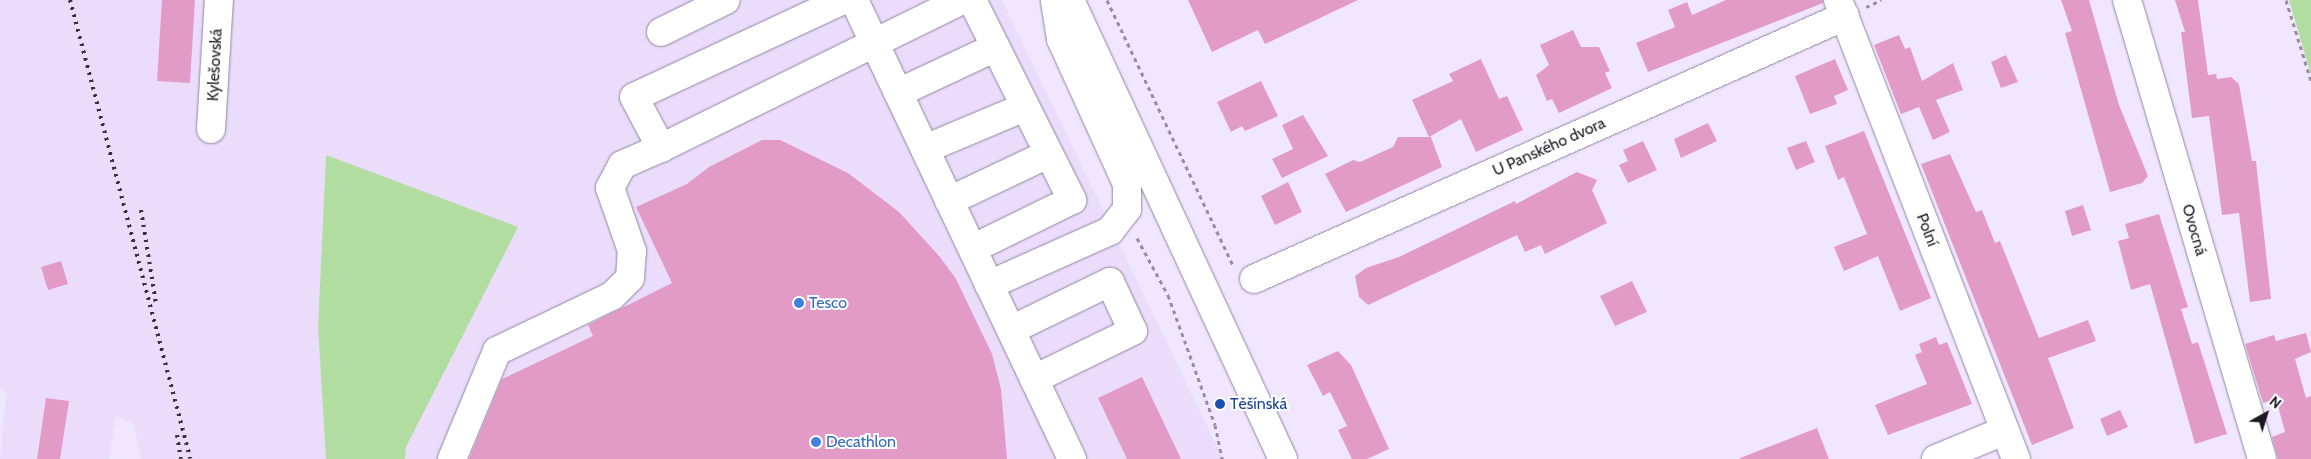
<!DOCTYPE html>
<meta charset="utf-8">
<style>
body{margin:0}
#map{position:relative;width:2311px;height:459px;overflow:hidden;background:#f1e6ff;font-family:Cabin,sans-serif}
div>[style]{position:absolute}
.built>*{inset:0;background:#ebdcfc}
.green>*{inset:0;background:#b2dda1}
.building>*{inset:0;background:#e29bc7}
.path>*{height:3px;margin-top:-1.5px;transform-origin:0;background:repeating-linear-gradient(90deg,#968ea0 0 4px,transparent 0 8px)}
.roads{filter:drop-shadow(0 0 1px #90869c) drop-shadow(0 0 1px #90869c)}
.minor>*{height:28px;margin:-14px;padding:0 14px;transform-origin:14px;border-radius:14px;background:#fff}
.rail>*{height:4px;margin-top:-2px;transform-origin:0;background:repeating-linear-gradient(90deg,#36313c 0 2.5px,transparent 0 7.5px)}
.dots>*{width:14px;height:14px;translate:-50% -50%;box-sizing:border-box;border:2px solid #fff;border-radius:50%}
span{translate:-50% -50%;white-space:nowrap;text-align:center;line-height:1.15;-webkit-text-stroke:4px #fff;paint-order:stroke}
.street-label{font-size:16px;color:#1c1821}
.shop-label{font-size:16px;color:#366cbe}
.left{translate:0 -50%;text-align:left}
.transit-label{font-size:16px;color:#164399}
.north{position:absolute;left:2241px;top:389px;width:50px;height:50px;-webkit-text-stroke:4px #fff;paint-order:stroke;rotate:39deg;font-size:14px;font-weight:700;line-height:20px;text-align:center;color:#1c1821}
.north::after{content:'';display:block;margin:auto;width:18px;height:22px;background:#1c1821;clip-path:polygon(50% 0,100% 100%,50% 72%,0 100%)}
</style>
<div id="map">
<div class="built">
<div style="clip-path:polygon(0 0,1002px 0,1223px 459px,405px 459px,406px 447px,326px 156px,318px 327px,326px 459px,141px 459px,133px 424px,116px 416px,109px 459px,0 459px,6px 393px,0 387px)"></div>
</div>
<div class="green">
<div style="clip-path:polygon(2289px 0,2311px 0,2311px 75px)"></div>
<div style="clip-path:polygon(326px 155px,518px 227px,406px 447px,405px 459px,326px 459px,318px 327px)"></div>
</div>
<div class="building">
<div style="clip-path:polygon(162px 0,195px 0,190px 83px,157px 81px)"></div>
<div style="clip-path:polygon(1188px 0,1358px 0,1265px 44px,1258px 30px,1212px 52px)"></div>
<div style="clip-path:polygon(1726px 0,1823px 0,1823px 3px,1648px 72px,1636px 43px,1675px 27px,1668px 10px,1687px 2px,1692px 15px)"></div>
<div style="clip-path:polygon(2061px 0,2089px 0,2119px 105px,2148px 176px,2142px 183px,2110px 192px,2065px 33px,2072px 31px)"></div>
<div style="clip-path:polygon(2175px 0,2198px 0,2208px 75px,2216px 74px,2217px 79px,2231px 77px,2239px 84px,2252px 161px,2256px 161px,2271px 299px,2250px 302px,2239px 213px,2222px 215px,2209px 116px,2192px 118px,2181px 32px,2185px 32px)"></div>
<div style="clip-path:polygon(1573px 30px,1581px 47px,1599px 47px,1610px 71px,1605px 73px,1612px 88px,1559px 113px,1552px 99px,1547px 101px,1536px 75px,1549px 65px,1540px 45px)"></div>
<div style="clip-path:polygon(1899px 35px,1905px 49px,1910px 47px,1922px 81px,1953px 63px,1963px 90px,1936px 100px,1950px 132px,1933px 140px,1919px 107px,1901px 114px,1874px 45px)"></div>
<div style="clip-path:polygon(2006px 55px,2018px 82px,2001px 88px,1991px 62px)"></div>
<div style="clip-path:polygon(1481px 59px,1499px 99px,1507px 96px,1523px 130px,1476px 152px,1461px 119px,1429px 137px,1412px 100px,1453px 81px,1449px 74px)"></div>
<div style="clip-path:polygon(1835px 59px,1848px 90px,1834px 96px,1837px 104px,1810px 114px,1795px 76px)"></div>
<div style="clip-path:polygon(1261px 81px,1278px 116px,1245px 131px,1242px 126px,1231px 132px,1217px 102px)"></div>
<div style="clip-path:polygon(1303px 115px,1328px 156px,1282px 178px,1272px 159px,1293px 149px,1282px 125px)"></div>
<div style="clip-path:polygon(1708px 123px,1717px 141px,1681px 158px,1674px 139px)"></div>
<div style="clip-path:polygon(1864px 131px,1931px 298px,1900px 311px,1878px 256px,1844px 271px,1834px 247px,1867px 234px,1844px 177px,1838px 180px,1825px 146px)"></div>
<div style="clip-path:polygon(1398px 137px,1431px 137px,1442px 167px,1346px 212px,1325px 174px,1353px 160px,1360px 162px,1393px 147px)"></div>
<div style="clip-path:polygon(762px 140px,780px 140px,848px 173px,899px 212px,940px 257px,956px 279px,992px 354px,1001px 389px,1007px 459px,469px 459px,502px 379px,593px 336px,588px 325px,672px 283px,636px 207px,687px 184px,709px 167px)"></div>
<div style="clip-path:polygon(1643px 141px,1657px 170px,1628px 183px,1619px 165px,1628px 161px,1623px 150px)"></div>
<div style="clip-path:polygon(1806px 141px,1815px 162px,1796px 170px,1787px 148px)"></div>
<div style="clip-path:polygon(1950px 154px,1976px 212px,1982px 210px,1995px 243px,2000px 241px,2039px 338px,2088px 320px,2096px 341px,2048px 358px,2074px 428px,2032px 445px,1921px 164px)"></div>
<div style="clip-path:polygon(1577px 172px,1597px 180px,1592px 190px,1607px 223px,1545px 254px,1541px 245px,1525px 252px,1517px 235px,1368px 305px,1359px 297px,1355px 276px,1366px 268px,1399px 257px,1515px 201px,1516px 204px)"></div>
<div style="clip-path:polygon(1288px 182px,1302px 212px,1275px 225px,1261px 196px)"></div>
<div style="clip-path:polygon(2083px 205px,2091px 230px,2072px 236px,2065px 211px)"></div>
<div style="clip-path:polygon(2159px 214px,2188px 307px,2181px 309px,2192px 344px,2198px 342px,2227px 434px,2195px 444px,2150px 284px,2131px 290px,2118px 241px,2129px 238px,2125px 224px)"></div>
<div style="clip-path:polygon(61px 261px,68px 284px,48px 290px,41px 267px)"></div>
<div style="clip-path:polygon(1632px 281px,1647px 312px,1615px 326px,1600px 296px)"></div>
<div style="clip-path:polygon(2306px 333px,2311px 352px,2295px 359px,2306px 398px,2311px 396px,2311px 459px,2278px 459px,2272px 437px,2285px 432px,2276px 399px,2263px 403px,2245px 344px,2274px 335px,2276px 341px)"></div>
<div style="clip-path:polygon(1936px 337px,1939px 345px,1947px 342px,1972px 404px,1888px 435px,1875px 405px,1927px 384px,1915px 355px,1922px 352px,1919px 344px)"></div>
<div style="clip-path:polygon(1338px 351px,1351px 365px,1389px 449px,1367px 459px,1352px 459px,1338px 430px,1347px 426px,1330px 392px,1323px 396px,1307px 365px)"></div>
<div style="clip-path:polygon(1142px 377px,1181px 459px,1127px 459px,1098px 398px)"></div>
<div style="clip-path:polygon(46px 398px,69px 401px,60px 459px,37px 459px)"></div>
<div style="clip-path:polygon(2120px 410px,2128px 427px,2107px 436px,2100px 419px)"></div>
<div style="clip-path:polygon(1817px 428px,1829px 459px,1740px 459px,1740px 458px)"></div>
</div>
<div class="path">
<div style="left:1107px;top:0;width:296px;rotate:64.6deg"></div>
<div style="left:2286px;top:0;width:85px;rotate:72.8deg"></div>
<div style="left:1866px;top:7px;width:17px;rotate:-25deg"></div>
<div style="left:1137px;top:238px;width:65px;rotate:61.5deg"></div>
<div style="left:1168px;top:295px;width:138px;rotate:70.1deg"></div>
<div style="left:1215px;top:425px;width:35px;rotate:78deg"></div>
</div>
<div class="roads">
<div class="minor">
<div style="left:843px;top:0;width:230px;rotate:155.1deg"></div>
<div style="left:634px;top:97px;width:58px;rotate:62.1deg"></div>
<div style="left:661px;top:148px;width:335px;rotate:-26.2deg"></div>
<div style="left:854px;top:0;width:508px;rotate:64.59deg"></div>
<div style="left:972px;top:0;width:224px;rotate:63.4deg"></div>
<div style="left:1072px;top:200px;width:111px;rotate:153.9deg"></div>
<div style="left:1070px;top:0;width:506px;rotate:65.11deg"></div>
<div style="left:1838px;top:0;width:492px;rotate:68.8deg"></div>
<div style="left:2127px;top:0;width:478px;rotate:73.6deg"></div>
<div style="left:661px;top:32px;width:72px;rotate:-26.2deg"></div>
<div style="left:898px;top:93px;width:108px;rotate:-25.1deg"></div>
<div style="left:211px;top:129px;width:129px;rotate:-86.5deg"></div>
<div style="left:925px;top:149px;width:108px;rotate:-22.8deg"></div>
<div style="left:949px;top:201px;width:110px;rotate:-25.4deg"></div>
<div style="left:1254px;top:279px;width:647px;rotate:-23.99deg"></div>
<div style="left:989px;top:285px;width:133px;rotate:-24.1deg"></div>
<div style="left:1110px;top:231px;width:28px;rotate:-52deg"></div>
<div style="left:1127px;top:209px;width:25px;rotate:-90deg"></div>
<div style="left:1127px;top:184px;width:159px;rotate:-114.5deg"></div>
<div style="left:1061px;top:39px;width:39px;rotate:-99deg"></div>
<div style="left:1011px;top:330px;width:110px;rotate:-25.9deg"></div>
<div style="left:1110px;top:282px;width:54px;rotate:64.9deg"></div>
<div style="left:1133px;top:331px;width:110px;rotate:154.1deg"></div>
<div style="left:452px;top:459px;width:117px;rotate:-67.4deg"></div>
<div style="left:497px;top:351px;width:127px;rotate:-25.6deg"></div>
<div style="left:612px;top:296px;width:25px;rotate:-45deg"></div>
<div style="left:630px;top:278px;width:27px;rotate:-86deg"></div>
<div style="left:632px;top:251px;width:67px;rotate:-109.2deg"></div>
<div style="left:610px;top:188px;width:26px;rotate:-62deg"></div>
<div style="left:622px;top:165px;width:43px;rotate:-23.6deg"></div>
<div style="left:1936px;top:459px;width:74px;rotate:-22.4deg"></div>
</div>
</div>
<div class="rail">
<div style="left:70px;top:0;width:474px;rotate:75.3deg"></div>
<div style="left:141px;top:210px;width:95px;rotate:80.9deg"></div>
<div style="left:177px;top:435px;width:24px;rotate:81deg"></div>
</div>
<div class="dots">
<div style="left:799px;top:303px;background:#3f7fe0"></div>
<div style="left:1220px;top:404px;background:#1a4fb4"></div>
<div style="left:816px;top:442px;background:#3f7fe0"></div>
</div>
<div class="street-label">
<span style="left:215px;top:65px;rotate:-87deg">Kylešovská</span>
<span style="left:1549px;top:147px;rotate:-24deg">U Panského dvora</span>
<span style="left:1927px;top:230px;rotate:69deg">Polní</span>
<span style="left:2194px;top:230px;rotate:74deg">Ovocná</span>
</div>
<div class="shop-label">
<span class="left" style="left:809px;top:303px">Tesco</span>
<span class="left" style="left:826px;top:442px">Decathlon</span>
</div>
<div class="transit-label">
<span class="left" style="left:1230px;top:404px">Těšínská</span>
</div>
<div class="north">N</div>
</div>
